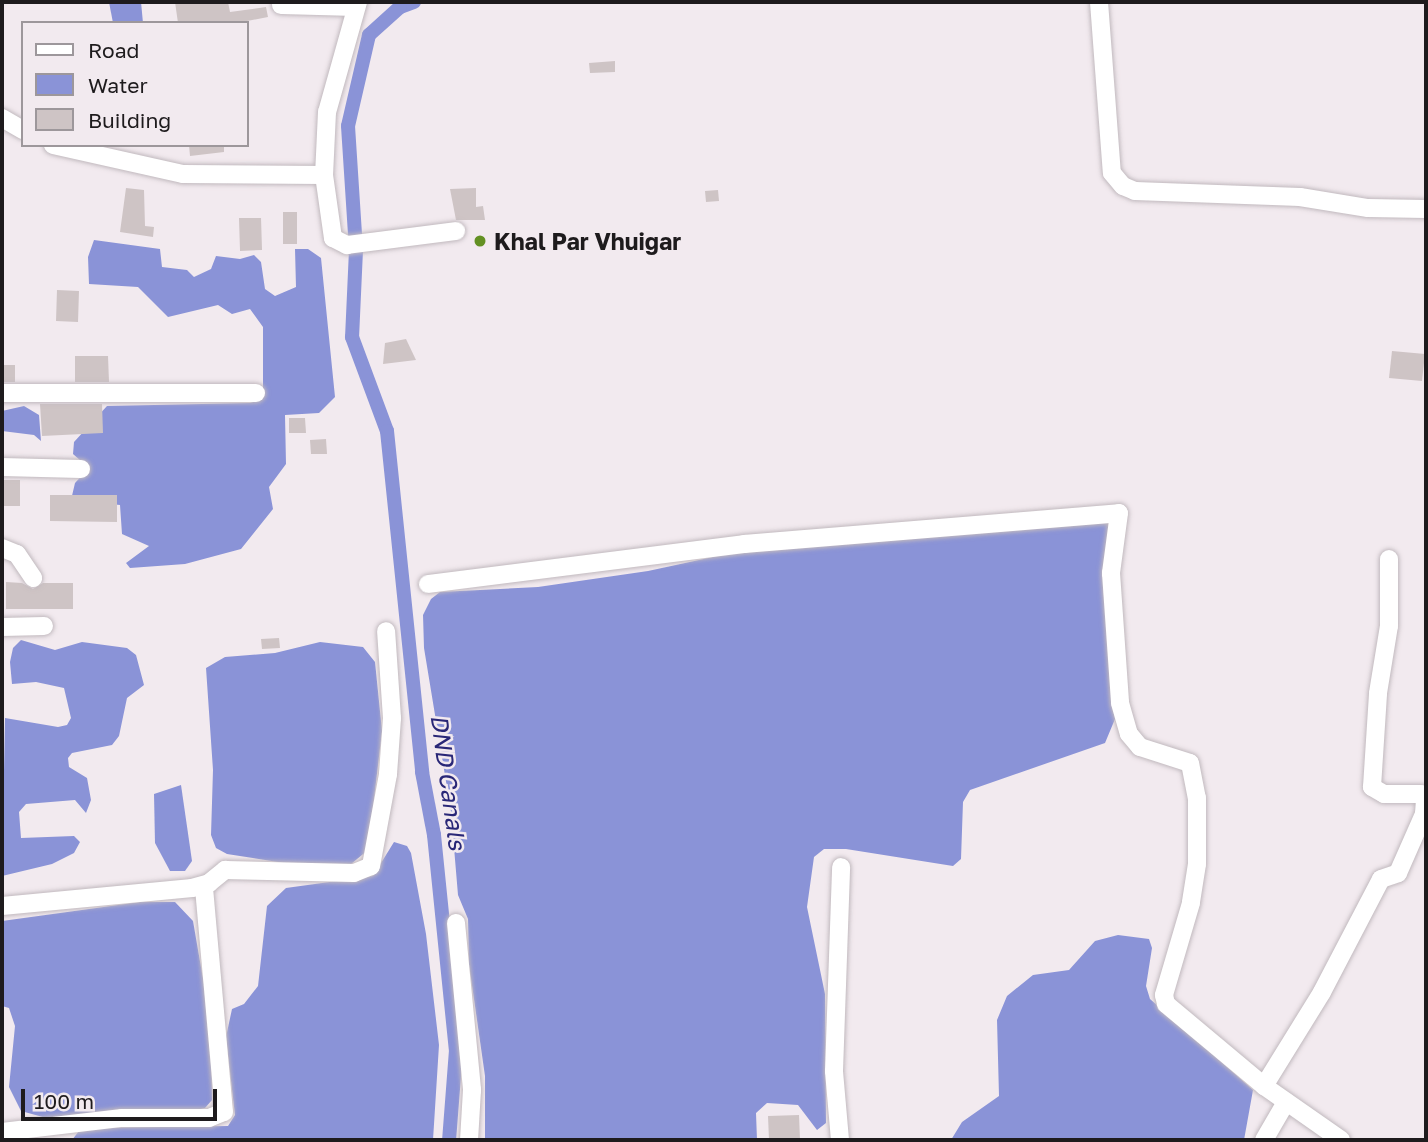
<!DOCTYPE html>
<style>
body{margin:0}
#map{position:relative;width:1428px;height:1142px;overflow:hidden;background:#f2eaef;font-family:"Golos Text",sans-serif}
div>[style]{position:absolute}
.water>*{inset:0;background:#8a93d7}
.canal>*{height:14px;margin:-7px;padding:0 7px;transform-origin:7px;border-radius:7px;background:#8a93d7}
.building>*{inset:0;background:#cec4c5}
.roads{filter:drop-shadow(0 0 2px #c1b9be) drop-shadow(0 0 2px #c1b9be)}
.minor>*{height:18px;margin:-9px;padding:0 9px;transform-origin:9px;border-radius:9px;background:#fff}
.dots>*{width:19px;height:19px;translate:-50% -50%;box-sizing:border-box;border:4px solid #f2eaef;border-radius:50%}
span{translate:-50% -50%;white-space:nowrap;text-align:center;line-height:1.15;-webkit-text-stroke:5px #f2eaef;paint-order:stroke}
.poi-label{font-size:23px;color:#1e1b1d;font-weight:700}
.left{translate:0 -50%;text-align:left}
.water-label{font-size:24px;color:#292777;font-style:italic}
.frame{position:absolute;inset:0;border:4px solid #1e1b1d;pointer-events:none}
.legend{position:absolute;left:21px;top:21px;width:228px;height:126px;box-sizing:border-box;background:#f2eaef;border:2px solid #9d979b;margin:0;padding:9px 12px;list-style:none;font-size:21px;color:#1e1b1d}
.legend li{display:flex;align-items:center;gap:14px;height:35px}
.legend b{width:35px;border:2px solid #9d979b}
.scale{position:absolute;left:21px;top:1089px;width:196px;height:32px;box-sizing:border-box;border:4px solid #1e1b1d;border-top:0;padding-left:9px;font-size:21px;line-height:24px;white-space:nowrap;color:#1e1b1d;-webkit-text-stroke:5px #f2eaef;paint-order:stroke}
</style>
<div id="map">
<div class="water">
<div style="clip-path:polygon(109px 2px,141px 2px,143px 23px,113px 23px)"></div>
<div style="clip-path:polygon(94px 240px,160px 249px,162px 267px,187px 270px,194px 277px,211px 269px,216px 256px,240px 259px,254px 255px,261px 262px,265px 289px,275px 296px,296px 287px,295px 249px,308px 249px,321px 258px,335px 397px,319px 413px,285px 415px,286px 464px,269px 487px,273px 509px,241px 549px,185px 564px,130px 568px,126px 563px,149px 546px,122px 534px,120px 505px,71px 500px,75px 483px,89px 468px,73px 454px,74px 442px,107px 406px,250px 403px,257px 401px,263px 387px,263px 327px,250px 309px,232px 314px,218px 305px,168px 317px,138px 287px,89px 284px,88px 257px)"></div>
<div style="clip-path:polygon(24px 406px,39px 415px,41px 441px,34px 435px,2px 431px,2px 411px)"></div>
<div style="clip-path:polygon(1110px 514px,1103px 585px,1115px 719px,1105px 743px,970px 790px,963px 802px,961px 859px,953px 866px,846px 849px,824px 849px,814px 857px,807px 907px,825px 994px,826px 1123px,817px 1130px,798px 1105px,767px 1103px,756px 1113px,757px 1140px,485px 1140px,485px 1076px,469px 964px,468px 919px,458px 895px,451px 812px,424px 648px,423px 615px,431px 599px,440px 592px,538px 587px,648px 571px,764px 546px)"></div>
<div style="clip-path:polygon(21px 640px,55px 650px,82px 642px,127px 648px,136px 655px,144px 685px,127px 698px,119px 736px,112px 745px,72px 753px,68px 758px,69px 767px,87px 778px,91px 800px,86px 813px,75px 800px,26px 804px,19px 812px,21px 838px,74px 836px,80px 842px,74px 853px,52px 864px,2px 876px,5px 718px,58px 727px,67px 725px,71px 718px,64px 688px,36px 682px,12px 684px,10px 662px,13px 648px)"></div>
<div style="clip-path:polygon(320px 642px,363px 647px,375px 662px,382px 731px,368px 850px,351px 864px,297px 865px,227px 854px,216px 848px,211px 835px,213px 770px,206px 668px,225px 657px,275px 653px)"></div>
<div style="clip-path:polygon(181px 785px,192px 861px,185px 871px,170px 871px,155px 843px,154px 794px)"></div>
<div style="clip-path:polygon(394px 842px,407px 846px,411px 853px,426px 934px,439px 1045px,433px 1140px,72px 1140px,79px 1131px,97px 1128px,228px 1126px,235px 1115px,226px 1037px,232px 1009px,244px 1004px,258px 986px,267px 906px,286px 888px,373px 876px)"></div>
<div style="clip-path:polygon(140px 902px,175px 902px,193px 921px,211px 1025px,212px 1100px,205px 1108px,191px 1111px,50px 1119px,21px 1111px,9px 1087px,15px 1026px,9px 1008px,2px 1006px,2px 921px)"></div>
<div style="clip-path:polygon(1118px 935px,1149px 939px,1152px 948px,1146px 986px,1150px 999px,1253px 1090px,1244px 1140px,951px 1140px,962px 1122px,999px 1096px,997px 1020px,1007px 996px,1033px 975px,1069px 970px,1095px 941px)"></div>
</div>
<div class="canal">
<div style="left:414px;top:2px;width:15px;rotate:160deg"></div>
<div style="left:400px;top:7px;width:42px;rotate:137.9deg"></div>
<div style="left:369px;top:35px;width:93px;rotate:103deg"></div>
<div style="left:348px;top:126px;width:124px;rotate:86.3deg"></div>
<div style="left:356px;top:250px;width:87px;rotate:92.6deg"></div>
<div style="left:352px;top:337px;width:100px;rotate:69.6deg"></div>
<div style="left:387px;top:431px;width:343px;rotate:84.1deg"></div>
<div style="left:422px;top:772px;width:64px;rotate:79.2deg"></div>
<div style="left:434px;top:835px;width:216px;rotate:84.2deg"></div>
<div style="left:456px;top:1050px;width:90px;rotate:94.4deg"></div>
</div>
<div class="building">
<div style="clip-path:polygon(175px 2px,228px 2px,230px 12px,266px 7px,268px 17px,237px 23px,178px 23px)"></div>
<div style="clip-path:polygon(615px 61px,615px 72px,590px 73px,589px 63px)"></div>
<div style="clip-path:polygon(189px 145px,224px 145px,224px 152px,190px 156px)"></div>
<div style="clip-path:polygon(126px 188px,144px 190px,145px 226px,154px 227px,153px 237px,120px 232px)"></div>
<div style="clip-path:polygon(476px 188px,476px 207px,483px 206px,485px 220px,456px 220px,450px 189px)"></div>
<div style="clip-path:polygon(718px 190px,719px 201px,706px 202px,705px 191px)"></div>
<div style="clip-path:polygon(283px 212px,297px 212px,297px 244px,283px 244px)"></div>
<div style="clip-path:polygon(239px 218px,261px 218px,262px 250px,240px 251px)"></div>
<div style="clip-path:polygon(57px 290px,79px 291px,78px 322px,56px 321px)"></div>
<div style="clip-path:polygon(406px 339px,416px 360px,383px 364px,385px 343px)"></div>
<div style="clip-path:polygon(1392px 351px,1425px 354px,1422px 381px,1389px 378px)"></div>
<div style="clip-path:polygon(75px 356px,108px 356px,109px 382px,75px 382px)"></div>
<div style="clip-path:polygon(2px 365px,15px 365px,15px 382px,2px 382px)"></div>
<div style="clip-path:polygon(40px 404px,102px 404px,103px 433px,42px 436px)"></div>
<div style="clip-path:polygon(289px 418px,305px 418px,306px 433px,289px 433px)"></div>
<div style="clip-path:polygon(326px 439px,327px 454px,311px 454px,310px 440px)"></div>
<div style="clip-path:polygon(2px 480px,20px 480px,20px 506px,2px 506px)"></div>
<div style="clip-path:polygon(50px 495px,117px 495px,117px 522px,50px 521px)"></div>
<div style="clip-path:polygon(6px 582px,22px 583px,33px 589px,43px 583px,73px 583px,73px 609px,6px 609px)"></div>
<div style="clip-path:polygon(279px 638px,280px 648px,262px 649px,261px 639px)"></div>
<div style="clip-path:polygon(799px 1115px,800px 1140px,769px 1140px,768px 1116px)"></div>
</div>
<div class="roads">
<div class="minor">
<div style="left:358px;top:2px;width:114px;rotate:105.7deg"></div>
<div style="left:327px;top:112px;width:63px;rotate:92.7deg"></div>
<div style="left:324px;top:175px;width:64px;rotate:81.9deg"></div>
<div style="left:333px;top:238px;width:16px;rotate:27deg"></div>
<div style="left:347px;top:245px;width:110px;rotate:-7.3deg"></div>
<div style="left:1099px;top:2px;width:171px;rotate:85.7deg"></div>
<div style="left:1112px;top:173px;width:17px;rotate:50deg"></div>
<div style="left:1123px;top:186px;width:13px;rotate:23deg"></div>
<div style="left:1135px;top:191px;width:165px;rotate:2.1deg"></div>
<div style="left:1300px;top:197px;width:69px;rotate:9.2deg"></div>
<div style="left:1368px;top:208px;width:58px;rotate:1deg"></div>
<div style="left:281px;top:5px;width:75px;rotate:1.5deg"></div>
<div style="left:2px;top:118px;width:24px;rotate:30deg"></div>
<div style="left:53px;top:145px;width:133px;rotate:12.6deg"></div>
<div style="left:183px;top:174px;width:141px;rotate:0.4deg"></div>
<div style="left:2px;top:393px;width:254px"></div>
<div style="left:2px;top:467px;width:79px;rotate:1.5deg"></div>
<div style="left:2px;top:548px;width:16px;rotate:22deg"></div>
<div style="left:17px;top:554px;width:29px;rotate:56deg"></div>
<div style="left:428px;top:584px;width:319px;rotate:-7.2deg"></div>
<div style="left:744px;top:544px;width:376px;rotate:-4.7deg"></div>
<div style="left:1119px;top:513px;width:61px;rotate:97.6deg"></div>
<div style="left:1111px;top:573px;width:130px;rotate:86deg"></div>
<div style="left:1120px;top:703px;width:32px;rotate:74deg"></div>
<div style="left:1129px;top:734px;width:17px;rotate:50deg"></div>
<div style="left:1140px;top:747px;width:52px;rotate:17.7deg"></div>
<div style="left:1190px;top:763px;width:36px;rotate:79deg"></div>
<div style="left:1197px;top:798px;width:66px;rotate:90deg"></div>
<div style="left:1197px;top:864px;width:39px;rotate:99deg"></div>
<div style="left:1191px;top:903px;width:96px;rotate:106.4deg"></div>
<div style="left:1164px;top:995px;width:9px;rotate:77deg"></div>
<div style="left:1166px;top:1004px;width:128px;rotate:39.9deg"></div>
<div style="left:1264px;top:1086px;width:94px;rotate:35deg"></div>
<div style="left:2px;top:627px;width:42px;rotate:-1.4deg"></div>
<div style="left:2px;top:906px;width:191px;rotate:-5.4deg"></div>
<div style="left:192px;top:888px;width:18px;rotate:-16deg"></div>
<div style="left:209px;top:883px;width:21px;rotate:-39deg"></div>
<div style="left:225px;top:870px;width:129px;rotate:1.3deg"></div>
<div style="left:354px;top:873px;width:18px;rotate:-22deg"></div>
<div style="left:371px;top:866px;width:94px;rotate:-79.5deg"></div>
<div style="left:388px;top:774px;width:56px;rotate:-85.9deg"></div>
<div style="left:392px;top:718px;width:87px;rotate:-93.9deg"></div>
<div style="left:456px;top:923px;width:168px;rotate:84.5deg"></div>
<div style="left:472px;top:1090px;width:50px;rotate:93.4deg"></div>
<div style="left:1264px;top:1086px;width:110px;rotate:-58.3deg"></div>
<div style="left:1322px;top:992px;width:127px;rotate:-62.4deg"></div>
<div style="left:1381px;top:879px;width:18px;rotate:-19deg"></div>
<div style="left:1398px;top:873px;width:64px;rotate:-66.2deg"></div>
<div style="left:1424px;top:814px;width:14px;rotate:-86deg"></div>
<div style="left:1425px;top:800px;width:7px;rotate:-124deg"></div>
<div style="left:1421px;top:794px;width:37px;rotate:180deg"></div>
<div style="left:1384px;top:794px;width:14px;rotate:-150deg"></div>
<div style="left:1372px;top:787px;width:94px;rotate:-86.3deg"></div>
<div style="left:1378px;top:693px;width:68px;rotate:-80.7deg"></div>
<div style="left:1389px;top:626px;width:67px;rotate:-90deg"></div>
<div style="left:2px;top:1132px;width:121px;rotate:-6.7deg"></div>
<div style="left:122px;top:1118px;width:87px"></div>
<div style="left:209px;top:1118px;width:16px;rotate:-22deg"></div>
<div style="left:224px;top:1112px;width:227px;rotate:-95.1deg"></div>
<div style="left:840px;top:1140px;width:69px;rotate:-95deg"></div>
<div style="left:834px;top:1071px;width:204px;rotate:-88deg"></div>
<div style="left:1264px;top:1140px;width:44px;rotate:-59.9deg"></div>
</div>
</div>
<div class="dots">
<div style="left:480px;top:241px;background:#639023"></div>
</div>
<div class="poi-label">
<span class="left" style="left:494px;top:241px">Khal Par Vhuigar</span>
</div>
<div class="water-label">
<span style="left:449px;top:782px;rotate:82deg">DND Canals</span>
</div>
<div class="frame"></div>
<ul class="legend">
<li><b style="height:9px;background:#fff"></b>Road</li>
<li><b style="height:19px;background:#8a93d7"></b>Water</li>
<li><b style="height:19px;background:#cec4c5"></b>Building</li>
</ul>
<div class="scale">100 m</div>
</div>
